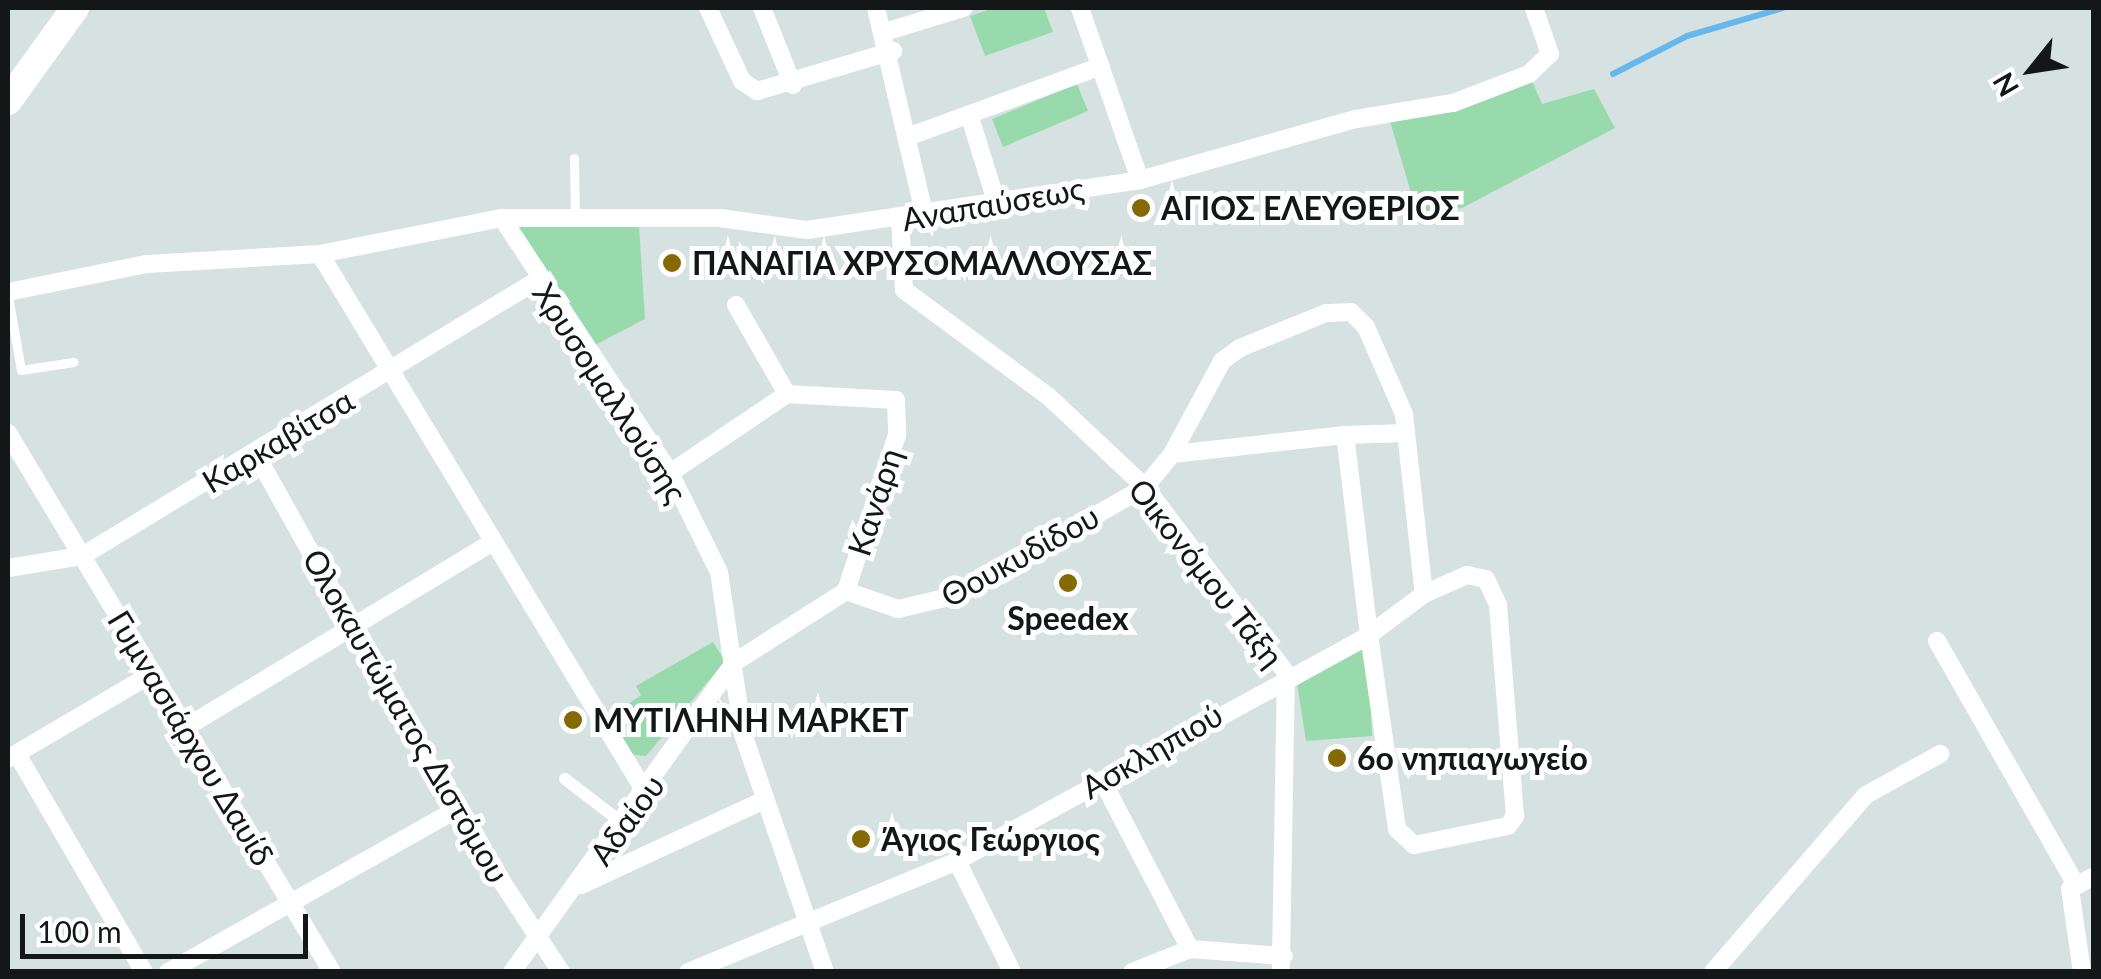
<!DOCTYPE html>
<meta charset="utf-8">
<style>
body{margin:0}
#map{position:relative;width:2101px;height:979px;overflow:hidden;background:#d6e1e1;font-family:Lato,sans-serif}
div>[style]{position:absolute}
.green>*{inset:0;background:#99daad}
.stream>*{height:6px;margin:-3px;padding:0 3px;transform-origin:3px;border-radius:3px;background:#66b7eb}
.service>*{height:9px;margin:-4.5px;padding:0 4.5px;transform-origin:4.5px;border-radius:4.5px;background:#fff}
.pedestrian>*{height:12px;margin:-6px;padding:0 6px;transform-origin:6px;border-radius:6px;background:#fff}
.minor>*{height:18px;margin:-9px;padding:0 9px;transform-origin:9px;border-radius:9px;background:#fff}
.primary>*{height:28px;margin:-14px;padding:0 14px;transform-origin:14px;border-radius:14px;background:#fff}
.dots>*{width:28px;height:28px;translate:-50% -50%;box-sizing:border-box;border:5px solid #fff;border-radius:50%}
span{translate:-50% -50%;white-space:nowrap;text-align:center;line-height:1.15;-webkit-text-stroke:10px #fff;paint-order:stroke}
.street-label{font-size:32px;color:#131717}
.poi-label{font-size:32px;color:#131717;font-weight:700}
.left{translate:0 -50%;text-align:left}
.frame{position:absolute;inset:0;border:10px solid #131717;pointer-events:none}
.north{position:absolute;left:1981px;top:20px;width:100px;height:100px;-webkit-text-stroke:8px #fff;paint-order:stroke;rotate:240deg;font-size:28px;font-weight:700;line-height:40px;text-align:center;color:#131717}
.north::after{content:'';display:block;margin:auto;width:35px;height:45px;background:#131717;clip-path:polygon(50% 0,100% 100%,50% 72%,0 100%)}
.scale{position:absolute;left:20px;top:914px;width:288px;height:45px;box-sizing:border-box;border:5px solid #131717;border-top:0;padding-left:12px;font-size:30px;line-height:35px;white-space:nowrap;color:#131717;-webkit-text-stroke:8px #fff;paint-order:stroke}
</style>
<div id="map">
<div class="green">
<div style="clip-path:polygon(994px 8px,1044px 8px,1053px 32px,985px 56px,970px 16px)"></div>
<div style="clip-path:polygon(1529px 74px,1542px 104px,1594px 89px,1615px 128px,1462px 208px,1417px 213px,1389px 118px)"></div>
<div style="clip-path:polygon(1077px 84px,1088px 111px,1003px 147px,992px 119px)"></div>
<div style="clip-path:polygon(511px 222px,639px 225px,645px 319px,587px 349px)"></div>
<div style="clip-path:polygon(713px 642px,725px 661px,646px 756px,629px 754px,607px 719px,641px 695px,636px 686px)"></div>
<div style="clip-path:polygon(1359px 645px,1369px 659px,1372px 736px,1306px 741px,1297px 683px)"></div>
</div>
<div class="stream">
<div style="left:1613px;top:74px;width:83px;rotate:-27.2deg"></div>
<div style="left:1687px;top:36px;width:100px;rotate:-16.3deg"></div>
</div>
<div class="service">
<div style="left:574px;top:158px;width:61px;rotate:89.1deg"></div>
<div style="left:8px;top:296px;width:75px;rotate:80deg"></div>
<div style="left:21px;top:370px;width:53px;rotate:-8.7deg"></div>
</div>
<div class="pedestrian">
<div style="left:565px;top:779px;width:76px;rotate:37.5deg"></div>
</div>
<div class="minor">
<div style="left:708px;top:8px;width:81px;rotate:65deg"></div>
<div style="left:742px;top:81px;width:18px;rotate:34deg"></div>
<div style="left:757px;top:91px;width:142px;rotate:-16.4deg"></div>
<div style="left:762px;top:8px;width:83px;rotate:68.1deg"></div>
<div style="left:876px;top:8px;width:210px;rotate:76.8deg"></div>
<div style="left:1080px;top:8px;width:182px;rotate:70.8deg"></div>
<div style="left:885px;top:32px;width:82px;rotate:-17.1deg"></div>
<div style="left:969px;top:114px;width:91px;rotate:72.8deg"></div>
<div style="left:910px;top:136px;width:203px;rotate:-20.1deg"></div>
<div style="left:502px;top:218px;width:305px;rotate:56.6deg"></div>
<div style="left:670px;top:473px;width:110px;rotate:63.7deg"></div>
<div style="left:719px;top:572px;width:164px;rotate:81.6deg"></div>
<div style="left:743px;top:734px;width:252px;rotate:71deg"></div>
<div style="left:900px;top:220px;width:70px;rotate:86.7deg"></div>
<div style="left:904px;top:290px;width:179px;rotate:36.4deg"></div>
<div style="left:1048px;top:396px;width:133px;rotate:43.2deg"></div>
<div style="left:1145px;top:487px;width:233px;rotate:52.8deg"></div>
<div style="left:1286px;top:673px;width:299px;rotate:91deg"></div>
<div style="left:320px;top:254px;width:632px;rotate:58.85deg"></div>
<div style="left:8px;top:292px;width:142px;rotate:-11.4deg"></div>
<div style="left:147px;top:264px;width:173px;rotate:-3.3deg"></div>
<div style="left:320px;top:254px;width:186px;rotate:-11.2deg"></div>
<div style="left:502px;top:218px;width:218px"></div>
<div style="left:720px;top:218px;width:88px;rotate:7.9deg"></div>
<div style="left:807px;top:230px;width:337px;rotate:-8.5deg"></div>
<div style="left:1140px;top:180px;width:224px;rotate:-15.8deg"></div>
<div style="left:1356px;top:119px;width:98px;rotate:-9.4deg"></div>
<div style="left:1453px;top:103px;width:81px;rotate:-20.9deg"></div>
<div style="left:1529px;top:74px;width:29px;rotate:-44deg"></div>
<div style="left:1550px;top:54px;width:49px;rotate:-109.2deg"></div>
<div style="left:736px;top:305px;width:103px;rotate:60.2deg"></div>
<div style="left:787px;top:394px;width:109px;rotate:3.2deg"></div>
<div style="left:896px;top:400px;width:35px;rotate:88deg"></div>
<div style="left:897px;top:435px;width:164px;rotate:108.1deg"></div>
<div style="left:8px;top:433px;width:629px;rotate:58.99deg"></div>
<div style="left:1345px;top:435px;width:61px;rotate:-1.9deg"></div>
<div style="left:258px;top:458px;width:403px;rotate:60.8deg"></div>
<div style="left:455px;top:810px;width:194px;rotate:56.8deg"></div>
<div style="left:670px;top:473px;width:141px;rotate:-34deg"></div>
<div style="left:8px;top:568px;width:75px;rotate:-9.2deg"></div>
<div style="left:82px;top:556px;width:531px;rotate:-31.2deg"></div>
<div style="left:1937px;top:641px;width:279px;rotate:60.3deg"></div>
<div style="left:183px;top:729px;width:358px;rotate:-31.1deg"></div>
<div style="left:17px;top:754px;width:252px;rotate:59.8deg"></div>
<div style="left:9px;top:758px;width:164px;rotate:-30.5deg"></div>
<div style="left:1102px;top:780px;width:191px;rotate:62.5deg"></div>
<div style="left:957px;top:861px;width:124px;rotate:63.6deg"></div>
<div style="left:581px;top:885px;width:200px;rotate:-24.9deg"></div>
<div style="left:168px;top:972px;width:330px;rotate:-29.4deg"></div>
<div style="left:512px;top:972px;width:382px;rotate:-54.3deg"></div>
<div style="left:735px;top:662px;width:132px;rotate:-32.6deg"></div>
<div style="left:846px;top:591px;width:55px;rotate:19.1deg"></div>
<div style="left:898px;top:609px;width:57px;rotate:-13.1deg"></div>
<div style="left:954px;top:596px;width:220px;rotate:-29.7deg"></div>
<div style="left:1145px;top:487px;width:43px;rotate:-50.7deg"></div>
<div style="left:688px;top:972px;width:291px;rotate:-22.4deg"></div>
<div style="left:957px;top:861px;width:470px;rotate:-28.7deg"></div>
<div style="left:1369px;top:635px;width:69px;rotate:-36.7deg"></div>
<div style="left:1424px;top:594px;width:47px;rotate:-23.8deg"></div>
<div style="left:1467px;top:575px;width:19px;rotate:12deg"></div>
<div style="left:1486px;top:579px;width:29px;rotate:65deg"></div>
<div style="left:1498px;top:605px;width:212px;rotate:85.4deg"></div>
<div style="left:1515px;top:816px;width:12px;rotate:125deg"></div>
<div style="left:1508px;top:826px;width:96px;rotate:168.6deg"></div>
<div style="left:1414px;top:845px;width:23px;rotate:-137deg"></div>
<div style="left:1397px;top:829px;width:196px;rotate:-98.2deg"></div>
<div style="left:1369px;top:635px;width:201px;rotate:-96.8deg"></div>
<div style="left:1345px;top:435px;width:174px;rotate:173.7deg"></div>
<div style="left:1172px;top:454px;width:106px;rotate:-61.7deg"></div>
<div style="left:1222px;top:361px;width:22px;rotate:-36deg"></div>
<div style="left:1240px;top:348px;width:93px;rotate:-22.1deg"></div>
<div style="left:1326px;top:313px;width:25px;rotate:-2deg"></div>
<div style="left:1351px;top:312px;width:21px;rotate:45deg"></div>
<div style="left:1366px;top:327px;width:95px;rotate:66.4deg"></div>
<div style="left:1404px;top:414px;width:181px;rotate:83.7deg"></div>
<div style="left:1132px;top:972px;width:62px;rotate:-21.6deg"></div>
<div style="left:1190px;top:949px;width:94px;rotate:4.3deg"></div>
<div style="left:1713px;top:972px;width:234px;rotate:-49.2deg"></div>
<div style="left:1866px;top:795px;width:85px;rotate:-29deg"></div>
<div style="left:2082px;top:972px;width:84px;rotate:-98.2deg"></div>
<div style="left:2070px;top:889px;width:27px;rotate:-28deg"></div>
</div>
<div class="primary">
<div style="left:8px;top:101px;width:115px;rotate:-54.2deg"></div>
</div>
<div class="dots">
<div style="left:1141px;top:208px;background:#856903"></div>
<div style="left:672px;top:263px;background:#856903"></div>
<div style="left:1068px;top:583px;background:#856903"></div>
<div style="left:573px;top:720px;background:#856903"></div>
<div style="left:1337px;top:758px;background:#856903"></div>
<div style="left:861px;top:839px;background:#856903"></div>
</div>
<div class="street-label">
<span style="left:993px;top:204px;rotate:-10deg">Αναπαύσεως</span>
<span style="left:610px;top:393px;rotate:57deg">Χρυσομαλλούσης</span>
<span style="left:278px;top:441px;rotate:-31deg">Καρκαβίτσα</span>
<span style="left:875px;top:502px;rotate:-72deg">Κανάρη</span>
<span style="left:1020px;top:556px;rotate:-29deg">Θουκυδίδου</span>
<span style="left:1206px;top:573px;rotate:52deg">Οικονόμου Τάξη</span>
<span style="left:406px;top:716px;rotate:60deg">Ολοκαυτώματος Διστόμου</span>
<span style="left:191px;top:738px;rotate:59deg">Γυμνασιάρχου Δαυίδ</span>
<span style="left:1152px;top:751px;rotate:-30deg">Ασκληπιού</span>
<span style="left:627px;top:820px;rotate:-54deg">Αδαίου</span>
</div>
<div class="poi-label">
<span class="left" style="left:1161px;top:208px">ΑΓΙΟΣ ΕΛΕΥΘΕΡΙΟΣ</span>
<span class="left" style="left:692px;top:263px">ΠΑΝΑΓΙΑ ΧΡΥΣΟΜΑΛΛΟΥΣΑΣ</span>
<span style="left:1068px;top:618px">Speedex</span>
<span class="left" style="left:593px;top:720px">ΜΥΤΙΛΗΝΗ ΜΑΡΚΕΤ</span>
<span class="left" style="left:1357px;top:758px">6ο νηπιαγωγείο</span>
<span class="left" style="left:881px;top:839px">Άγιος Γεώργιος</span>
</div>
<div class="frame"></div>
<div class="north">N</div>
<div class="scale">100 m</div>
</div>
